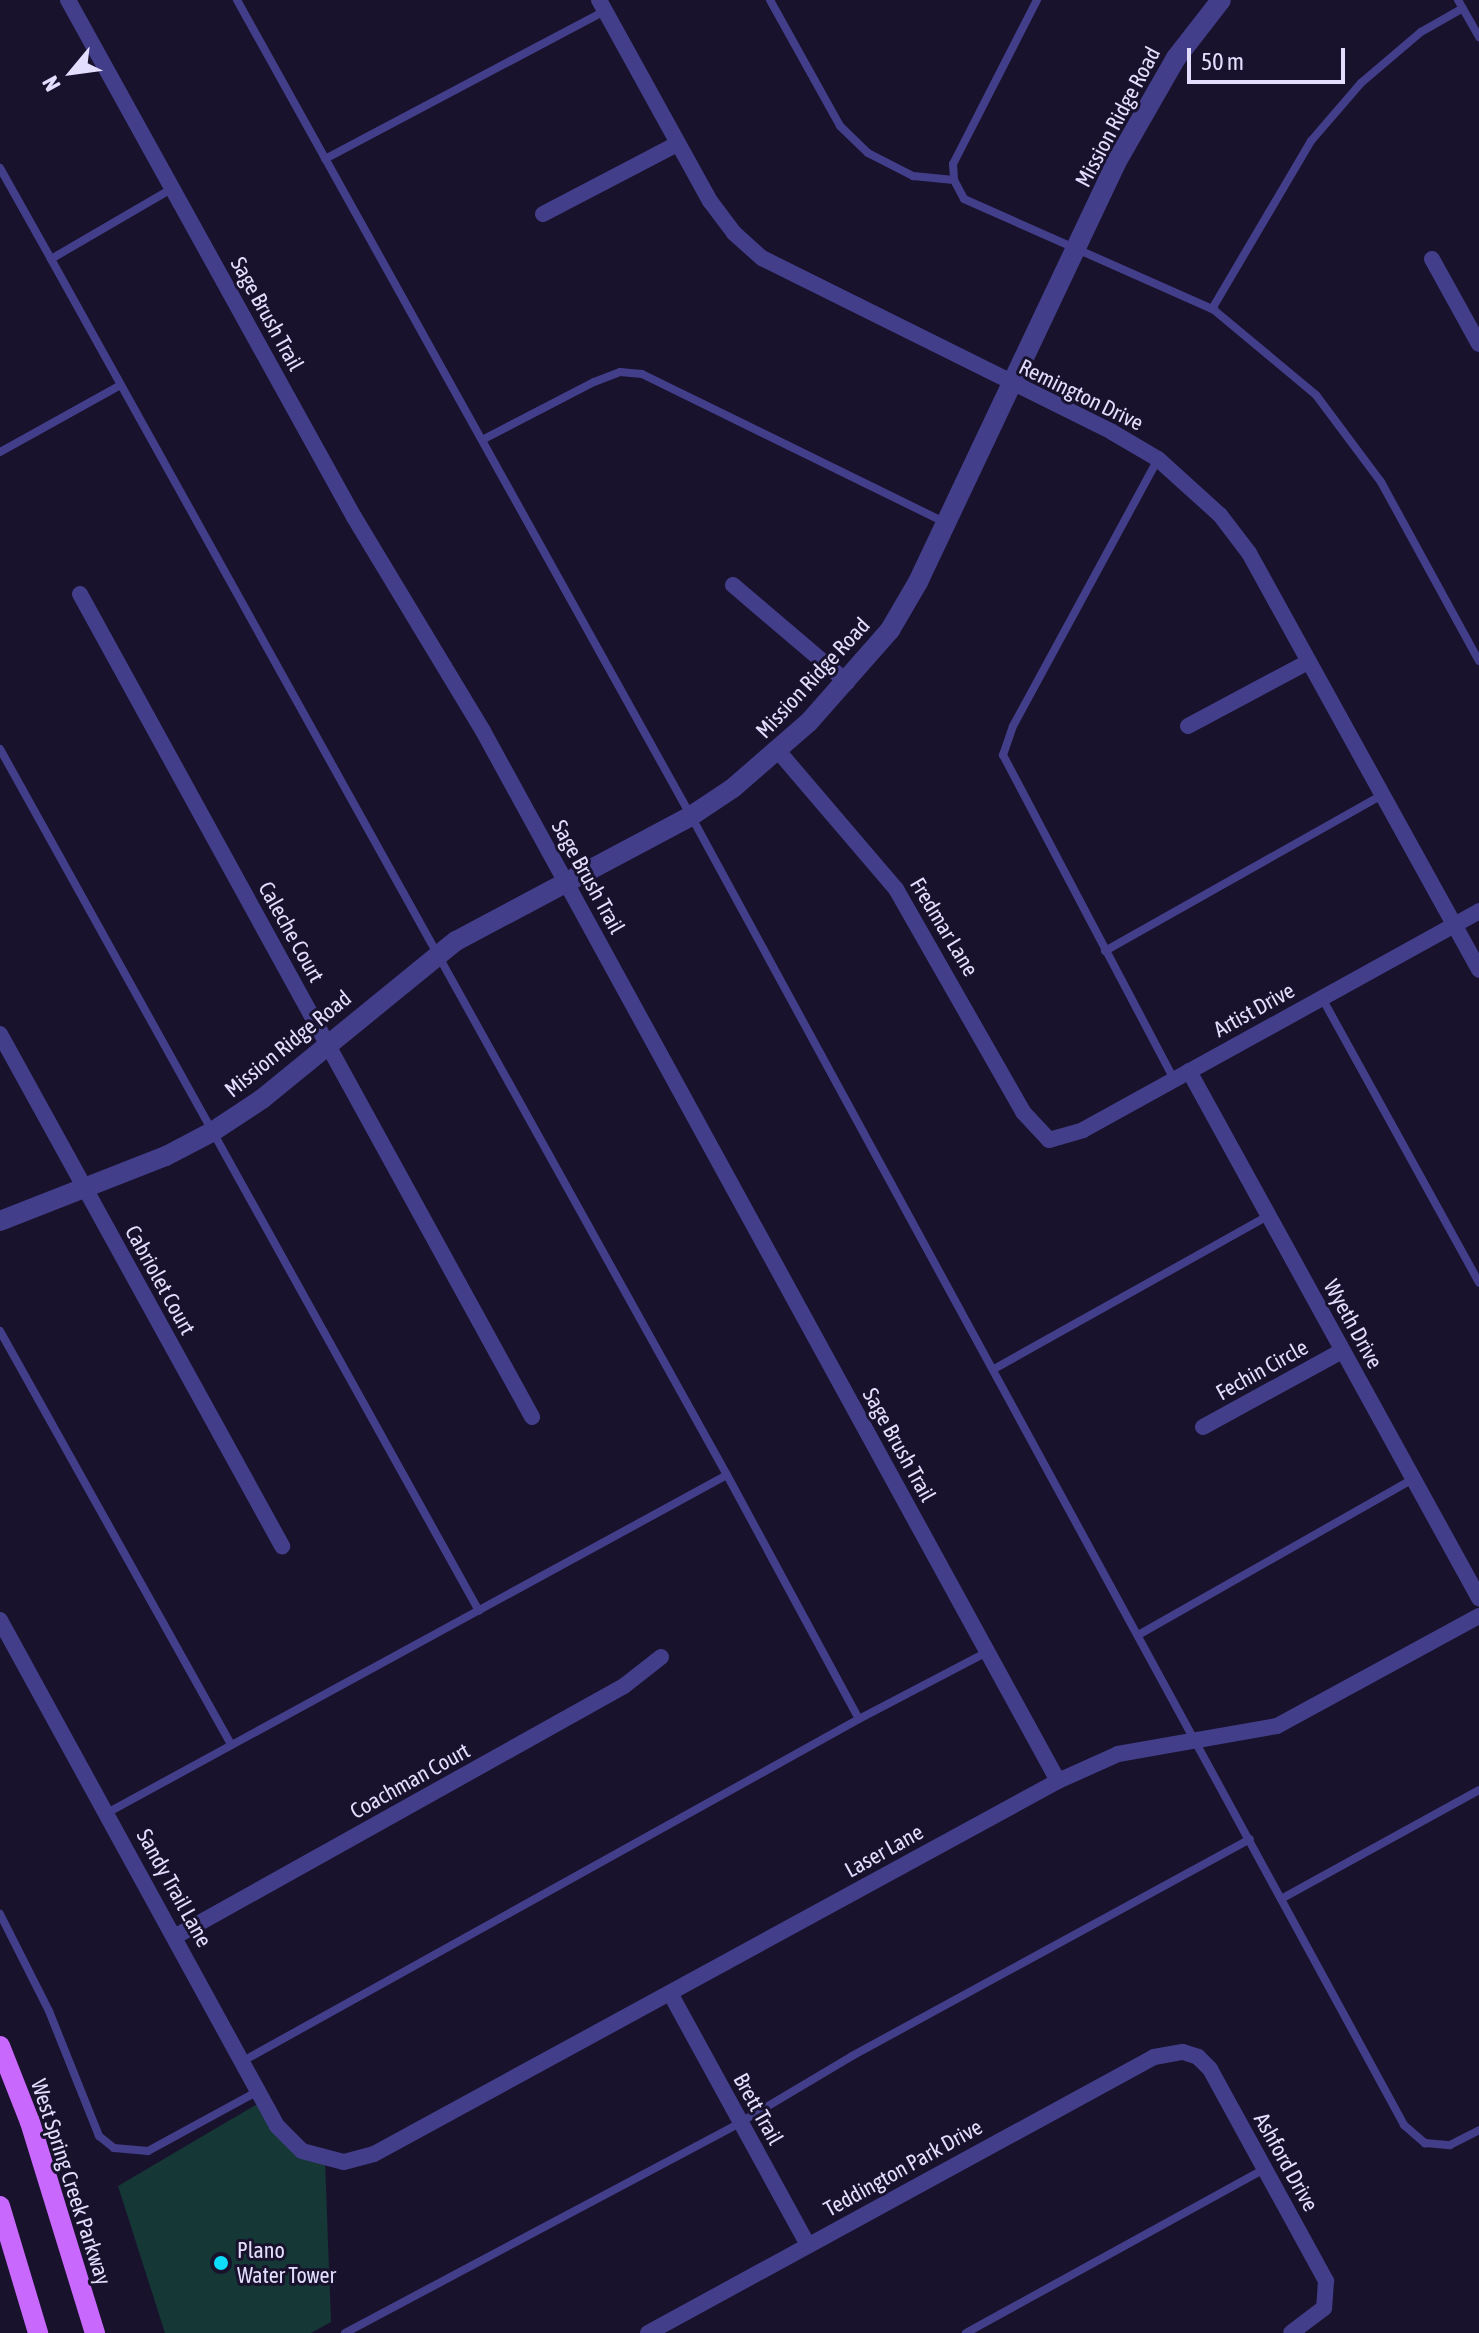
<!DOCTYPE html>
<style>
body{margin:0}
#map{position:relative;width:1479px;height:2333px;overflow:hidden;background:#18122d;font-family:"Asap Condensed",sans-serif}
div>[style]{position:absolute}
.green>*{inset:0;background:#153736}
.service>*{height:8px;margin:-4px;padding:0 4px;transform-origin:4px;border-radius:4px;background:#433e8a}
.minor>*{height:16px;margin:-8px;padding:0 8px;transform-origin:8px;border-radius:8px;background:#433e8a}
.tertiary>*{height:20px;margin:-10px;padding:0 10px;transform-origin:10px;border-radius:10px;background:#433e8a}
.primary>*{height:20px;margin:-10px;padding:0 10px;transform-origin:10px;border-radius:10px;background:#c968fc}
.dots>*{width:22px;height:22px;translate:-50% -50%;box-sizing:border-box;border:4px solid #18122d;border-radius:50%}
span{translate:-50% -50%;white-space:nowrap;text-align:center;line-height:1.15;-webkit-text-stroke:6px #18122d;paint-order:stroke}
.street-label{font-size:22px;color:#e3defe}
.poi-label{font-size:22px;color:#e3defe}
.left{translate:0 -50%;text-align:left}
.north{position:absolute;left:32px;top:32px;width:80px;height:80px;-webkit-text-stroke:6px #18122d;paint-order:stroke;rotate:241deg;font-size:22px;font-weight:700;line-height:32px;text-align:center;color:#e3defe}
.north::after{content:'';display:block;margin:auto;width:28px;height:36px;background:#e3defe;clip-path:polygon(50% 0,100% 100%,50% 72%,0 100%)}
.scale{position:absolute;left:1187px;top:48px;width:158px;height:36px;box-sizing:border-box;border:4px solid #e3defe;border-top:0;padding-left:10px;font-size:24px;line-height:28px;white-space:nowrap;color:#e3defe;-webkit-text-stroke:6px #18122d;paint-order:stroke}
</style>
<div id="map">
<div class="green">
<div style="clip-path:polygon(264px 2100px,277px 2126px,325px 2160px,331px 2322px,311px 2333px,165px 2333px,118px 2186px)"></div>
</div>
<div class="service">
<div style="left:237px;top:0;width:934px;rotate:60.91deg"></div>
<div style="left:691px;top:816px;width:1491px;rotate:61.42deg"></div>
<div style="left:1404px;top:2125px;width:28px;rotate:41deg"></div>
<div style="left:1425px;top:2143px;width:25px;rotate:5deg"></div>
<div style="left:1450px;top:2145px;width:33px;rotate:-27deg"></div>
<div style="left:770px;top:0;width:144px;rotate:60.9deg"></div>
<div style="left:840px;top:126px;width:39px;rotate:44deg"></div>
<div style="left:868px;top:153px;width:51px;rotate:27.1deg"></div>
<div style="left:913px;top:176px;width:41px;rotate:5.6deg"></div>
<div style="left:1037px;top:0;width:184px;rotate:117.1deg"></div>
<div style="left:953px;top:164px;width:16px;rotate:86deg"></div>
<div style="left:954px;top:180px;width:21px;rotate:62deg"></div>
<div style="left:964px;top:199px;width:274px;rotate:23.9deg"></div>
<div style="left:1214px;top:310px;width:133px;rotate:39.8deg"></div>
<div style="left:1316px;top:395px;width:109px;rotate:53.2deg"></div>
<div style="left:1381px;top:482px;width:204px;rotate:61.3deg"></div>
<div style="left:1458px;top:0;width:43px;rotate:60.4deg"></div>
<div style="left:325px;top:159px;width:317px;rotate:-27.9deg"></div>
<div style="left:0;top:168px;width:104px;rotate:60.7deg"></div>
<div style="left:173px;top:188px;width:141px;rotate:149.8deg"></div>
<div style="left:51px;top:259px;width:1391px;rotate:60.93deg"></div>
<div style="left:1212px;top:309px;width:195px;rotate:-59.5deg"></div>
<div style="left:1311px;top:141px;width:77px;rotate:-49.2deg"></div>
<div style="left:1361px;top:83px;width:79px;rotate:-40.4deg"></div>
<div style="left:1421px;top:32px;width:48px;rotate:-29.7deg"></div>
<div style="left:482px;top:440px;width:126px;rotate:-27.4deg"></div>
<div style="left:594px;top:382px;width:28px;rotate:-21deg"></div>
<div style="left:620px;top:372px;width:22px;rotate:5deg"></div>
<div style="left:642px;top:374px;width:339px;rotate:26.1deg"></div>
<div style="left:0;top:452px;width:138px;rotate:-29deg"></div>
<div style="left:1158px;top:459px;width:304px;rotate:118.5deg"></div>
<div style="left:1013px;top:726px;width:31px;rotate:109deg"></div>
<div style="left:1003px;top:755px;width:366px;rotate:62.2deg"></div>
<div style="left:0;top:749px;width:986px;rotate:60.94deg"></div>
<div style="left:1105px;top:951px;width:318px;rotate:-29.4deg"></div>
<div style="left:1322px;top:998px;width:325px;rotate:61.1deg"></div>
<div style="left:0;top:1331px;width:474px;rotate:60.8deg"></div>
<div style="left:994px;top:1369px;width:314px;rotate:-29.2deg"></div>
<div style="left:1140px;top:1634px;width:314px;rotate:-29.6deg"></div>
<div style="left:107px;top:1813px;width:706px;rotate:-28.6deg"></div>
<div style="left:727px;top:1475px;width:277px;rotate:61.6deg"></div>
<div style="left:859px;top:1719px;width:144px;rotate:-27.6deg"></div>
<div style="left:1281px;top:1899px;width:226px;rotate:-28.8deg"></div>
<div style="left:0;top:1914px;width:109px;rotate:63.2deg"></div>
<div style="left:49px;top:2011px;width:135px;rotate:68.2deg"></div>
<div style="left:99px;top:2136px;width:19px;rotate:39deg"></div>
<div style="left:114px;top:2148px;width:34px;rotate:5deg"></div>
<div style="left:148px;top:2151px;width:125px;rotate:-28.6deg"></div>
<div style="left:243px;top:2061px;width:705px;rotate:-29.04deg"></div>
<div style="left:345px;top:2333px;width:449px;rotate:-28deg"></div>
<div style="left:741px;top:2122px;width:129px;rotate:-30.7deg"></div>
<div style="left:852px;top:2056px;width:453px;rotate:-28.6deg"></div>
<div style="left:966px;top:2333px;width:340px;rotate:-28.8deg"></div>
</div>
<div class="minor">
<div style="left:68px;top:0;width:591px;rotate:61.05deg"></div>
<div style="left:354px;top:517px;width:250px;rotate:58.9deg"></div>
<div style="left:483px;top:731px;width:1197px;rotate:61.29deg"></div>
<div style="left:599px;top:0;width:230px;rotate:61.1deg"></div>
<div style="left:710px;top:201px;width:40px;rotate:53deg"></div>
<div style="left:734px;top:233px;width:38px;rotate:42deg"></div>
<div style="left:762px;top:258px;width:391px;rotate:26.4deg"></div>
<div style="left:1112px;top:432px;width:53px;rotate:30.4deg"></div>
<div style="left:1158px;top:459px;width:84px;rotate:42.1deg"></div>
<div style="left:1220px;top:515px;width:48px;rotate:52.7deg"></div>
<div style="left:1249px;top:553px;width:476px;rotate:61.1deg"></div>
<div style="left:543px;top:214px;width:151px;rotate:-27.6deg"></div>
<div style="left:1432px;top:259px;width:97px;rotate:61.1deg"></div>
<div style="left:733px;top:585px;width:150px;rotate:40.4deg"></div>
<div style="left:80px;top:594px;width:939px;rotate:61.22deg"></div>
<div style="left:1188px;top:726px;width:136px;rotate:-28.1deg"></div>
<div style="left:779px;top:752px;width:180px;rotate:49.5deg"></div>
<div style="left:896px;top:889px;width:257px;rotate:60.3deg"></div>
<div style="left:1023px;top:1112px;width:38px;rotate:47deg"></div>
<div style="left:1049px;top:1140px;width:35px;rotate:-16deg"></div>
<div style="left:1083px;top:1130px;width:453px;rotate:-28.9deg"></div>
<div style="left:0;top:1034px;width:585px;rotate:61.15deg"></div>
<div style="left:1189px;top:1071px;width:602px;rotate:61.18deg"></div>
<div style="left:1203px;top:1427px;width:158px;rotate:-28.7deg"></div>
<div style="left:0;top:1620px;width:577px;rotate:61.3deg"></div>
<div style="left:277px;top:2126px;width:35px;rotate:45deg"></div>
<div style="left:302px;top:2151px;width:43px;rotate:14.7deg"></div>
<div style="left:344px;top:2162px;width:31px;rotate:-15deg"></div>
<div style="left:374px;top:2154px;width:779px;rotate:-28.6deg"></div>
<div style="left:1058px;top:1781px;width:66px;rotate:-24.2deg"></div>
<div style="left:1118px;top:1754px;width:161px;rotate:-10deg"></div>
<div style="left:1277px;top:1726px;width:230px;rotate:-28.6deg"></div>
<div style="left:176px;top:1936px;width:513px;rotate:-29.16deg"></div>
<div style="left:624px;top:1686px;width:47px;rotate:-38.1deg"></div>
<div style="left:670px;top:1993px;width:287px;rotate:61.3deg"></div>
<div style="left:648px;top:2333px;width:576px;rotate:-28.61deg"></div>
<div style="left:1154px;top:2057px;width:29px;rotate:-10deg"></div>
<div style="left:1183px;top:2052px;width:16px;rotate:18deg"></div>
<div style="left:1198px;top:2057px;width:17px;rotate:45deg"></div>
<div style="left:1210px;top:2069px;width:242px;rotate:61.3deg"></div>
<div style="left:1326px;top:2281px;width:27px;rotate:94deg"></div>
<div style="left:1324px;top:2308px;width:41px;rotate:142.9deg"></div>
</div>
<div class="tertiary">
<div style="left:0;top:1221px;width:178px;rotate:-21.4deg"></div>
<div style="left:166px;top:1156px;width:52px;rotate:-27.6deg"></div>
<div style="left:212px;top:1132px;width:60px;rotate:-33.4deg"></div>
<div style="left:262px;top:1099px;width:250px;rotate:-39.2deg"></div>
<div style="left:456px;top:941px;width:266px;rotate:-28deg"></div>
<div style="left:691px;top:816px;width:50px;rotate:-33.7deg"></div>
<div style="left:733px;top:788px;width:101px;rotate:-41deg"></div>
<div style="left:809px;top:722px;width:123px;rotate:-48.6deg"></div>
<div style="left:890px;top:630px;width:56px;rotate:-59.7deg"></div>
<div style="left:918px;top:582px;width:466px;rotate:-64.7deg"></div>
<div style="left:1117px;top:161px;width:119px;rotate:-60.2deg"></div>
<div style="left:1176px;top:58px;width:73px;rotate:-52.2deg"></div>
</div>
<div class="primary">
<div style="left:0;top:2046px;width:82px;rotate:68.5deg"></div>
<div style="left:30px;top:2122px;width:221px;rotate:72.9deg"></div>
<div style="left:0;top:2206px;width:133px;rotate:73.3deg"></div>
</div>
<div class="dots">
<div style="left:221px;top:2263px;background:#0edcfb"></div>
</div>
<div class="street-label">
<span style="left:1118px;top:117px;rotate:-62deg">Mission Ridge Road</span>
<span style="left:267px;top:314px;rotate:61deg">Sage Brush Trail</span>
<span style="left:1081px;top:395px;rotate:26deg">Remington Drive</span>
<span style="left:813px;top:678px;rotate:-47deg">Mission Ridge Road</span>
<span style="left:588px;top:877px;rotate:61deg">Sage Brush Trail</span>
<span style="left:944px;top:927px;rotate:59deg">Fredmar Lane</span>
<span style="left:291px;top:932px;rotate:61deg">Caleche Court</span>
<span style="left:1254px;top:1010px;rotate:-29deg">Artist Drive</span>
<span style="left:288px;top:1044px;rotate:-39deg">Mission Ridge Road</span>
<span style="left:160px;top:1280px;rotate:61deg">Cabriolet Court</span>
<span style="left:1353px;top:1324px;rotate:61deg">Wyeth Drive</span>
<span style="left:1262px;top:1370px;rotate:-29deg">Fechin Circle</span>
<span style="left:899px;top:1445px;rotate:61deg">Sage Brush Trail</span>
<span style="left:410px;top:1781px;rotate:-29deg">Coachman Court</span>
<span style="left:884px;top:1851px;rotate:-29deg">Laser Lane</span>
<span style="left:174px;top:1888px;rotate:61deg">Sandy Trail Lane</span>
<span style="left:758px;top:2109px;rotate:61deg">Brett Trail</span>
<span style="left:1286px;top:2162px;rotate:61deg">Ashford Drive</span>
<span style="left:903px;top:2168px;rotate:-29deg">Teddington Park Drive</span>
<span style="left:71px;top:2182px;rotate:72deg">West Spring Creek Parkway</span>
</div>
<div class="poi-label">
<span class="left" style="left:237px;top:2263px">Plano<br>Water Tower</span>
</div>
<div class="north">N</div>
<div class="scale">50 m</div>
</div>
